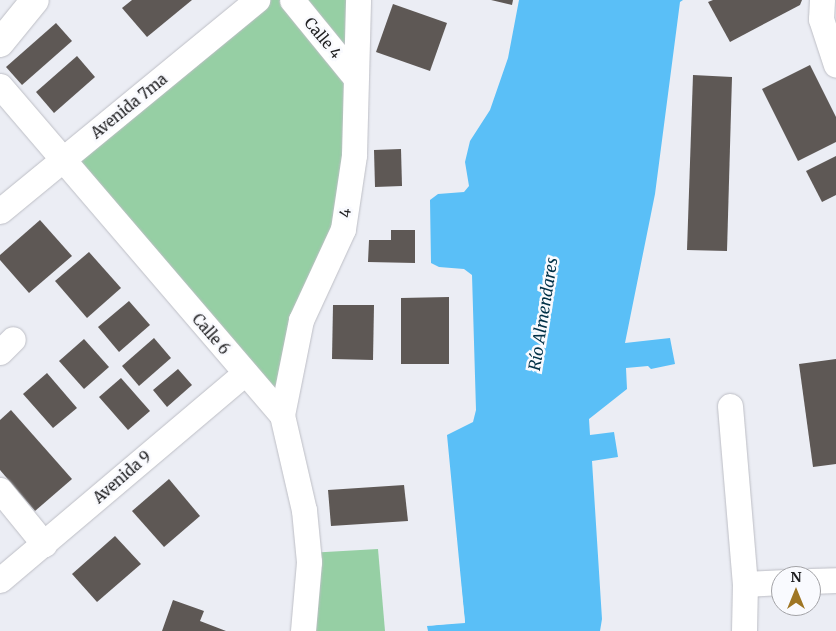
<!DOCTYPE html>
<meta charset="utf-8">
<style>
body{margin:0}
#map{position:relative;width:836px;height:631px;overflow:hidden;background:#ebedf4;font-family:Merriweather,serif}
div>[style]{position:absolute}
.green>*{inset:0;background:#96cfa4}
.water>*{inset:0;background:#5abff7}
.pier>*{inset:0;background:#ebedf4}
.building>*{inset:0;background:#5e5855}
.roads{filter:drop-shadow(0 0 1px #bdbec5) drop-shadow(0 0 1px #bdbec5)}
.minor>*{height:25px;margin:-12.5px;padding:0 12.5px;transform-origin:12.5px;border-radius:12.5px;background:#fff}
.major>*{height:28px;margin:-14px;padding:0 14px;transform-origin:14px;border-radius:14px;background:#fff}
span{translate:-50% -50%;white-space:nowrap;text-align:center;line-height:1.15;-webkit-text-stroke:5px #f9fafe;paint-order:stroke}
.street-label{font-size:15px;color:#1f1f21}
.water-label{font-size:16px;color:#013046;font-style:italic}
.north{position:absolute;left:771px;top:566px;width:50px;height:50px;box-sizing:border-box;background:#f9fafe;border:1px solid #a2a2a6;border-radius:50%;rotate:0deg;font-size:14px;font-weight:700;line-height:20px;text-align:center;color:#1f1f21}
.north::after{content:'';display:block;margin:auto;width:18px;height:22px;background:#9f7624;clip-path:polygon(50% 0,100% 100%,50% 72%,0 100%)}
</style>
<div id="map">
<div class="green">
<div style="clip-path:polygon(257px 0,358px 0,354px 155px,282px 415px,61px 160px)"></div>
<div style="clip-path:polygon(378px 549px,385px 631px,303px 631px,308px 553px)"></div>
</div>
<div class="water">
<div style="clip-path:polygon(519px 0,683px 0,680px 2px,655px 194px,625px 343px,670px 338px,675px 364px,651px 369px,648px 366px,626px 368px,627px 389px,589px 419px,590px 435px,614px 432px,618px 457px,592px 461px,602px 619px,600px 631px,428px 631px,427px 626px,465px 622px,447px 435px,473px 422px,476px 410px,472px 275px,464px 269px,439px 267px,431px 263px,430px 200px,438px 194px,464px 192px,469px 186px,465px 162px,470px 141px,490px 110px,508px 58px)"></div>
</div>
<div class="pier">
<div style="clip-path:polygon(445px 435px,465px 623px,425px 626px,462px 620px)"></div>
</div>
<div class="building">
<div style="clip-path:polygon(132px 0,192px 0,147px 37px,122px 8px)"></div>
<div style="clip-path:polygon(491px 0,513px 0,512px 5px)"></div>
<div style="clip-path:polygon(713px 0,802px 0,800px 5px,730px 42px,708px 2px)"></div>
<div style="clip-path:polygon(393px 4px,447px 23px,430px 71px,376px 52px)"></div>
<div style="clip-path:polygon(56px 23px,72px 41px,22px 85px,6px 67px)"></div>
<div style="clip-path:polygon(77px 56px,95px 77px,54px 113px,36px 92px)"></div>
<div style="clip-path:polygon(810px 65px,836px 117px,836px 142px,798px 161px,762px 89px)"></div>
<div style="clip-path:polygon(693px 75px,732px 77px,727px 251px,687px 250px)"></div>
<div style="clip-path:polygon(401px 149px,402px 186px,375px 187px,374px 150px)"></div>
<div style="clip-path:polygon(836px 156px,836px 195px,822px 202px,806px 171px)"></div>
<div style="clip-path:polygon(40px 220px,72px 256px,29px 293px,0 260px,0 255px)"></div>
<div style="clip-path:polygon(391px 230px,415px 230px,415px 263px,368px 262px,369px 240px,391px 240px)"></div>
<div style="clip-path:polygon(89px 252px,121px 288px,87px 318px,55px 281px)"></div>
<div style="clip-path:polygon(449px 297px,449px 364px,401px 364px,401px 298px)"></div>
<div style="clip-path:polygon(129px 301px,150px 325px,119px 352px,98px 327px)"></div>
<div style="clip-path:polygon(333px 305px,374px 305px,373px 360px,332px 359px)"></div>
<div style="clip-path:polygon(154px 338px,171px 358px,139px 386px,122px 366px)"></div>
<div style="clip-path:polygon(84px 339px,109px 367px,84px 389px,59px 361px)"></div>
<div style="clip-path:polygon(836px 359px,836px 464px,813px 467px,799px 364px)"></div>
<div style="clip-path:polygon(178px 369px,192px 385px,167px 407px,153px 390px)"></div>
<div style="clip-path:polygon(47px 373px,77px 408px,53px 428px,23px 394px)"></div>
<div style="clip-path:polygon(121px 378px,150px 411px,128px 430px,99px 397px)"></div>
<div style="clip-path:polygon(11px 410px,72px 479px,35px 511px,0 470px,0 420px)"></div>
<div style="clip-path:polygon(169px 479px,200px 516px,164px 547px,132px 511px)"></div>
<div style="clip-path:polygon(404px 485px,408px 521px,331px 526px,328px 490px)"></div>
<div style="clip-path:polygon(115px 536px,141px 564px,97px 602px,72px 574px)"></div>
<div style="clip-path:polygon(173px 600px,204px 611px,200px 621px,226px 631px,162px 631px)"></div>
</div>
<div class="roads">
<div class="minor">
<div style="left:292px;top:0;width:98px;rotate:50.8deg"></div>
<div style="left:822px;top:0;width:19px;rotate:93deg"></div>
<div style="left:821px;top:19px;width:48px;rotate:71.9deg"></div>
<div style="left:0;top:86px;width:433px;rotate:49.4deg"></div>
<div style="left:282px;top:415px;width:98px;rotate:77deg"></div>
<div style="left:304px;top:510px;width:52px;rotate:84.5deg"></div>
<div style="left:309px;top:562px;width:69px;rotate:95deg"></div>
<div style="left:0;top:211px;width:333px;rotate:-39.4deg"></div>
<div style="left:0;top:352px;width:18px;rotate:-45deg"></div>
<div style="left:730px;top:406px;width:179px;rotate:85.2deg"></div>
<div style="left:745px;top:584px;width:36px;rotate:-3deg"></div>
<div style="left:282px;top:415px;width:97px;rotate:-78.7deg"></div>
<div style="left:301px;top:320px;width:100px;rotate:-65.2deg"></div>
<div style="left:343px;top:229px;width:75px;rotate:-81.5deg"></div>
<div style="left:354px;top:155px;width:155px;rotate:-88.5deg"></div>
<div style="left:0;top:490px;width:70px;rotate:50.8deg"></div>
<div style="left:0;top:580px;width:321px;rotate:-40.2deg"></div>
<div style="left:811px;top:581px;width:25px;rotate:-2deg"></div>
<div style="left:744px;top:631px;width:47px;rotate:-88.8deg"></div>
</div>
<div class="major">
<div style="left:0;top:43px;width:55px;rotate:-50.9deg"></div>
</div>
</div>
<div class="street-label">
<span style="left:323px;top:38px;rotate:50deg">Calle 4</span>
<span style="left:129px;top:106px;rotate:-39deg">Avenida 7ma</span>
<span style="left:345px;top:213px;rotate:-82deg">4</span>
<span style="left:211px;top:334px;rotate:49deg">Calle 6</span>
<span style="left:122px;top:477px;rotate:-41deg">Avenida 9</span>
</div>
<div class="water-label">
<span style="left:543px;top:314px;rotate:-81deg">Río Almendares</span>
</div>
<div class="north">N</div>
</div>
